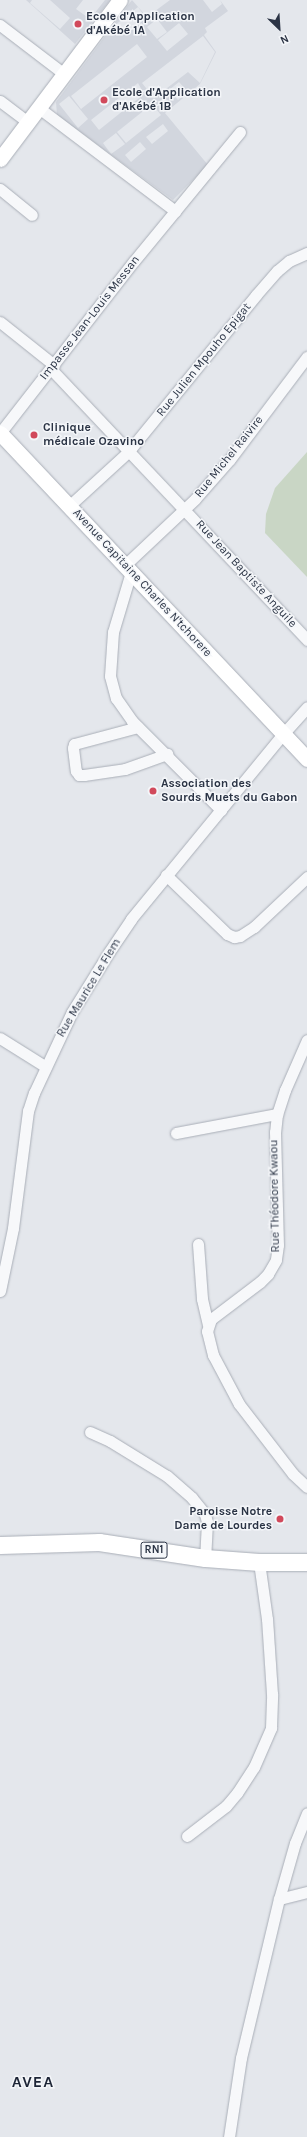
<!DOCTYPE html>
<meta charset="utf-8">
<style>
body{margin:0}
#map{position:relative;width:307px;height:2137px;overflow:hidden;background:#e4e7ec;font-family:Karla,sans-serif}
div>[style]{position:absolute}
.built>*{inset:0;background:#d2d6de}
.green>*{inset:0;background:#c9d6c5}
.roads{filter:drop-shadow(0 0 1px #a9aeb7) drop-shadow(0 0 1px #a9aeb7)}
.street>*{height:11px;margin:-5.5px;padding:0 5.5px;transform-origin:5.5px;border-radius:5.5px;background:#f7f8fa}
.secondary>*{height:15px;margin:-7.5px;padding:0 7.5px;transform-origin:7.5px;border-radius:7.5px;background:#fff}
.primary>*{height:17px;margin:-8.5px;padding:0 8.5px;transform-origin:8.5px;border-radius:8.5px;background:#fff}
.dots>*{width:11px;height:11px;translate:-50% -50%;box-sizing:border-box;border:2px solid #f4f6f9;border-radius:50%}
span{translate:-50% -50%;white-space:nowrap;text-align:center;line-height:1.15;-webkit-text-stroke:3px #f4f6f9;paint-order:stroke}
.shield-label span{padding:1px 3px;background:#f4f6f9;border:1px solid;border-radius:3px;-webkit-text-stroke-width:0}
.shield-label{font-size:11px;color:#2b3445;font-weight:700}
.poi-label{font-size:12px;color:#2b3445;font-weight:700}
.left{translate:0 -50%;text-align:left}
.right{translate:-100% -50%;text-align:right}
.street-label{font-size:12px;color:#2b3445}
.district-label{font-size:16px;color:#1d2536;font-weight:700;letter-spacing:1px}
.north{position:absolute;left:259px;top:8px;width:40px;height:40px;-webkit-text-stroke:3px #f4f6f9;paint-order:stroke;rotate:155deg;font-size:11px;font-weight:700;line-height:16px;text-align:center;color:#2b3445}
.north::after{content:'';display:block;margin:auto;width:14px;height:18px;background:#2b3445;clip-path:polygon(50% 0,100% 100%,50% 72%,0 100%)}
</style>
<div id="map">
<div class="built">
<div style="clip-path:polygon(26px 0,32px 0,30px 3px,60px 29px,70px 18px,50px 0,83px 0,76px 9px,90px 19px,105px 0,110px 0,75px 44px)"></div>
<div style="clip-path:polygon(evenodd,132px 0,147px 17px,170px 0,203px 0,212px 12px,222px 4px,220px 0,228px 11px,205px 28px,207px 32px,204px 35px,216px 52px,200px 84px,165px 113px,208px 165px,173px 200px,57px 115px,56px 102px,132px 0,138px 7px,146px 18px,122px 36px,114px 26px,138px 7px,132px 0,157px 19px,167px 32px,157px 39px,147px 27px,157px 19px,132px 0,179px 23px,188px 34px,167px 51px,158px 40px,179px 23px,132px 0,203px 36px,215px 52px,200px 83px,188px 72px,154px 98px,142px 83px,203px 36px,132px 0,137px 44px,147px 57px,81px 109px,71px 96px,137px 44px,132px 0,179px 82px,188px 92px,178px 100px,169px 90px,179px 82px,132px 0,138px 83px,144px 94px,99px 130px,91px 120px,138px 83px,132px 0,69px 96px,88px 119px,78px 128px,59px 104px,69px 96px,132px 0,152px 104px,161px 115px,126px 143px,117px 132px,152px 104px,132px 0,163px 124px,168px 131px,152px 144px,146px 137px,163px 124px,132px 0,116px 133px,125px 144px,111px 154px,103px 143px,116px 133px,132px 0,140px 142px,146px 149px,131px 162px,125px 155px,140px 142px)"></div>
</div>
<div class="green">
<div style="clip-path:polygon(307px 452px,307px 577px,265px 533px,266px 514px,275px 488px)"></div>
</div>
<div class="roads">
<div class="street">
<div style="left:0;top:25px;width:81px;rotate:37.4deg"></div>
<div style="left:0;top:101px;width:35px;rotate:37deg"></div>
<div style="left:39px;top:108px;width:171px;rotate:37.1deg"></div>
<div style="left:0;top:189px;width:41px;rotate:39.1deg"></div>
<div style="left:0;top:322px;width:69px;rotate:38.5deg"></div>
<div style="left:51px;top:369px;width:373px;rotate:46.6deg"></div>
<div style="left:0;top:433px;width:218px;rotate:-52.1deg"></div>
<div style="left:134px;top:261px;width:167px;rotate:-50.6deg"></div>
<div style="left:69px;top:506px;width:80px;rotate:-42.5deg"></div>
<div style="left:128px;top:452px;width:203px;rotate:-50.8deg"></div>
<div style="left:256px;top:295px;width:32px;rotate:-49deg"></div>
<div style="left:277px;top:271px;width:16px;rotate:-40deg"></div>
<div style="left:289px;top:261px;width:20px;rotate:-24deg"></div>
<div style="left:125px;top:565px;width:96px;rotate:-43.3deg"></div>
<div style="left:195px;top:499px;width:53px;rotate:-48.8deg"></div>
<div style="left:230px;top:459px;width:128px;rotate:-53deg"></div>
<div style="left:131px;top:572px;width:63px;rotate:106.7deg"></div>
<div style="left:113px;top:632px;width:44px;rotate:93.9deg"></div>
<div style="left:110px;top:676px;width:23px;rotate:75deg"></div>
<div style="left:116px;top:698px;width:28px;rotate:55deg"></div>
<div style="left:132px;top:721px;width:126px;rotate:45deg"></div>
<div style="left:138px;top:727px;width:66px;rotate:165.1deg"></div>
<div style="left:74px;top:744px;width:4px;rotate:104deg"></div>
<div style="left:73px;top:748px;width:23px;rotate:83deg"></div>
<div style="left:76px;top:771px;width:5px;rotate:53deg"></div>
<div style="left:79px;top:775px;width:5px"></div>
<div style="left:84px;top:775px;width:41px;rotate:-8.3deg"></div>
<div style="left:125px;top:769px;width:45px;rotate:-19.7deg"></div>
<div style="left:166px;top:875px;width:85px;rotate:44deg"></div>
<div style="left:227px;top:934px;width:8px;rotate:23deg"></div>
<div style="left:234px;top:937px;width:6px;rotate:-9deg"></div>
<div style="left:240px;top:936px;width:17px;rotate:-33deg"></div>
<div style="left:254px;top:927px;width:73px;rotate:-43.3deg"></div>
<div style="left:0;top:1038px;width:54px;rotate:32.2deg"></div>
<div style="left:307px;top:1040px;width:55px;rotate:113.7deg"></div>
<div style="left:285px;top:1090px;width:25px;rotate:108deg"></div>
<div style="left:277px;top:1114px;width:18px;rotate:96deg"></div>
<div style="left:275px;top:1132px;width:113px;rotate:88.5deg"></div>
<div style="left:278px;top:1245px;width:15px;rotate:98deg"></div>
<div style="left:276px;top:1260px;width:16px;rotate:120deg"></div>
<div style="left:268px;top:1274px;width:11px;rotate:135deg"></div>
<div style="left:260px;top:1282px;width:61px;rotate:142.9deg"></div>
<div style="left:211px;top:1319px;width:13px;rotate:108deg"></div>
<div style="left:207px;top:1331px;width:25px;rotate:76deg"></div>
<div style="left:213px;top:1355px;width:55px;rotate:62deg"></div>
<div style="left:239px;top:1404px;width:88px;rotate:52.4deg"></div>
<div style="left:293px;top:1474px;width:19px;rotate:43deg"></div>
<div style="left:176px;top:1133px;width:103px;rotate:-10.7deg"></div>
<div style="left:198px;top:1244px;width:55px;rotate:85.8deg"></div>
<div style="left:202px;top:1299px;width:26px;rotate:77deg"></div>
<div style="left:0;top:1291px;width:64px;rotate:-78.3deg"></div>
<div style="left:13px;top:1228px;width:118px;rotate:-82.7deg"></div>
<div style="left:28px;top:1111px;width:19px;rotate:-72deg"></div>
<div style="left:34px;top:1093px;width:89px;rotate:-64.9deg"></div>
<div style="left:72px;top:1012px;width:70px;rotate:-58.3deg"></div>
<div style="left:109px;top:952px;width:40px;rotate:-56deg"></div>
<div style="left:131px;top:919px;width:239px;rotate:-50.6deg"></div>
<div style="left:283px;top:734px;width:36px;rotate:-48deg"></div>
<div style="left:90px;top:1432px;width:22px;rotate:24deg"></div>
<div style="left:110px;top:1441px;width:67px;rotate:31.6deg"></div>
<div style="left:167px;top:1476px;width:33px;rotate:41deg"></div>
<div style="left:192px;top:1498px;width:21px;rotate:51deg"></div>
<div style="left:205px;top:1514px;width:8px;rotate:76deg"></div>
<div style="left:207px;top:1522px;width:36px;rotate:93deg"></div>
<div style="left:187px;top:1836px;width:49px;rotate:-37.6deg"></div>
<div style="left:226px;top:1806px;width:17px;rotate:-50deg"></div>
<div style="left:237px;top:1793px;width:31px;rotate:-57deg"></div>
<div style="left:254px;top:1767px;width:43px;rotate:-66.4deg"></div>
<div style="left:271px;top:1728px;width:34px;rotate:-88deg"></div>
<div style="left:272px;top:1694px;width:75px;rotate:-93.8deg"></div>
<div style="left:267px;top:1619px;width:58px;rotate:-98deg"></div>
<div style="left:279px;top:1899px;width:29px;rotate:-14deg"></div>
<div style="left:229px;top:2137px;width:80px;rotate:-81.4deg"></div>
<div style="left:241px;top:2058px;width:163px;rotate:-76.6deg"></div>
<div style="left:279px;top:1899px;width:58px;rotate:-74.1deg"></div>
<div style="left:295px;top:1843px;width:32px;rotate:-68deg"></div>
</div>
<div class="secondary">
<div style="left:0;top:159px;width:199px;rotate:-53deg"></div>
<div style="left:0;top:433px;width:448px;rotate:46.7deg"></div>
</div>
<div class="primary">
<div style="left:0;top:1545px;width:99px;rotate:-1.7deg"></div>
<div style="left:99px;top:1542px;width:107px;rotate:8.6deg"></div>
<div style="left:205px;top:1558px;width:54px;rotate:4.2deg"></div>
<div style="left:259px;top:1562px;width:48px"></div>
</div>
</div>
<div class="dots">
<div style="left:78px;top:24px;background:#d1495b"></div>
<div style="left:104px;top:100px;background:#d1495b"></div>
<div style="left:34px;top:435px;background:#d1495b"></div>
<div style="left:153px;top:791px;background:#d1495b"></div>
<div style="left:280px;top:1519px;background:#d1495b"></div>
</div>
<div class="shield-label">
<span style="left:154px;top:1550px">RN1</span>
</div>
<div class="poi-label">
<span class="left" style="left:86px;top:24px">Ecole d'Application<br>d'Akébé 1A</span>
<span class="left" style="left:112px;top:100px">Ecole d'Application<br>d'Akébé 1B</span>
<span class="left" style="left:43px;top:435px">Clinique<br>médicale Ozavino</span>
<span class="left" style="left:161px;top:791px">Association des<br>Sourds Muets du Gabon</span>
<span class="right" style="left:272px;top:1519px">Paroisse Notre<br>Dame de Lourdes</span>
</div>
<div class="street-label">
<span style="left:90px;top:318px;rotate:-52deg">Impasse Jean-Louis Messan</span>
<span style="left:204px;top:360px;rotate:-51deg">Rue Julien Mpouho Epigat</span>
<span style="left:229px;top:457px;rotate:-51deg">Rue Michel Raivire</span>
<span style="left:246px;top:574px;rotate:47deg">Rue Jean Baptiste Anguile</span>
<span style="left:142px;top:583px;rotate:47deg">Avenue Capitaine Charles N'tchorere</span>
<span style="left:89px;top:988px;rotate:-59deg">Rue Maurice Le Flem</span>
<span style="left:275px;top:1196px;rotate:-91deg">Rue Théodore Kwaou</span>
</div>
<div class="district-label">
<span style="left:33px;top:2082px">AVEA</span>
</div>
<div class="north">N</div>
</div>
